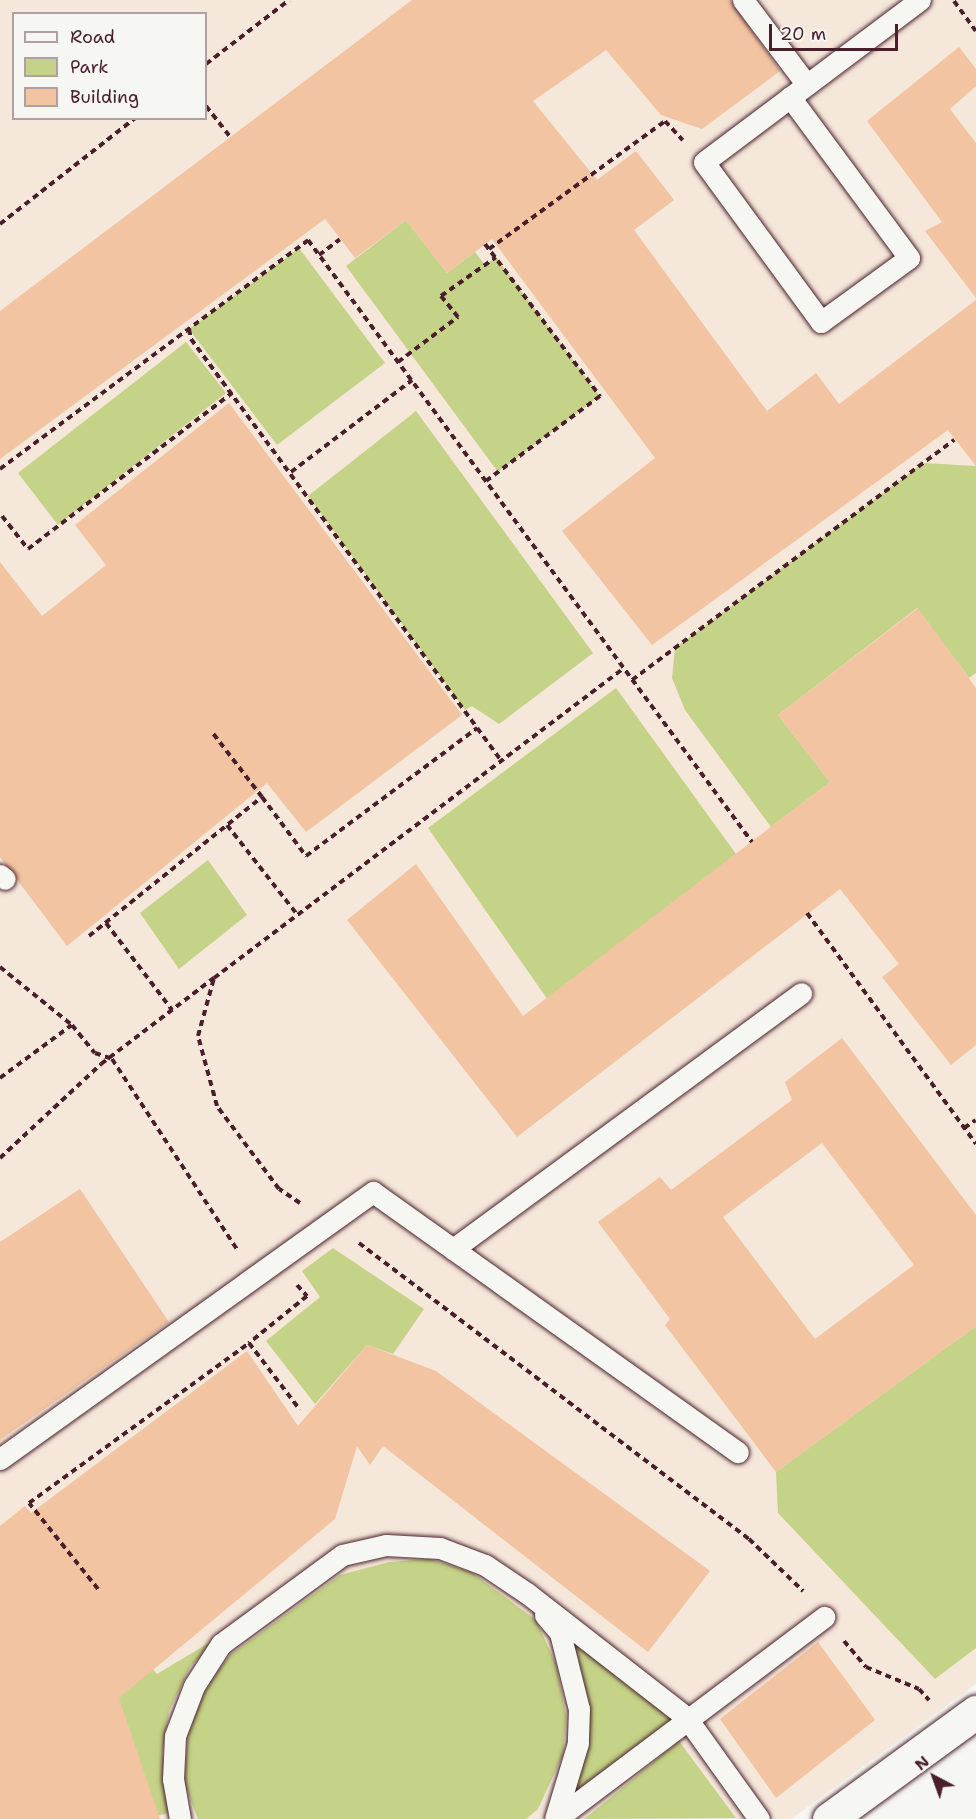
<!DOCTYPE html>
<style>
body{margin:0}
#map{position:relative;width:976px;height:1819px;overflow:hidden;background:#f6f6f2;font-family:"Shantell Sans",sans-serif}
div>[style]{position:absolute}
.built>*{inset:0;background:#f5e7da}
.green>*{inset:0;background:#c4d387}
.building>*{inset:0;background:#f2c4a1}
.path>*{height:4px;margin-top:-2px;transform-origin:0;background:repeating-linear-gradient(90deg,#4a1f2b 0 6px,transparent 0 10.5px)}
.roads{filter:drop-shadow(0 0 2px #4a1f2b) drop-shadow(0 0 2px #4a1f2b)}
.service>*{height:21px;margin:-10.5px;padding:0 10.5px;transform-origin:10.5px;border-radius:10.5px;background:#f6f6f2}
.secondary>*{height:33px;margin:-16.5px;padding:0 16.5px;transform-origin:16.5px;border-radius:16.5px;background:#f6f6f2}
span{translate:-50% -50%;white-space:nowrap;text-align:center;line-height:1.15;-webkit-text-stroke:5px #f6f6f2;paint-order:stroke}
.legend{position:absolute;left:12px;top:12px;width:195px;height:108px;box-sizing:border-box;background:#f6f6f2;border:2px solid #b1a0a2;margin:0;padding:8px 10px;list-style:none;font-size:18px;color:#4a1f2b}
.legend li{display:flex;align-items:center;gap:12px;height:30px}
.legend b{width:30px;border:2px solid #b1a0a2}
.north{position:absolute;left:904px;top:1747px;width:60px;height:60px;-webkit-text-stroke:4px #f6f6f2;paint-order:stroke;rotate:319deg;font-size:16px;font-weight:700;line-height:24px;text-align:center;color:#4a1f2b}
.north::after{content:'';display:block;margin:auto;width:21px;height:27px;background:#4a1f2b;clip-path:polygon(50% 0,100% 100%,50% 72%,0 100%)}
.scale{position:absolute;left:769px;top:24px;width:129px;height:27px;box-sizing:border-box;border:3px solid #4a1f2b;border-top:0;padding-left:8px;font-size:18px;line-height:21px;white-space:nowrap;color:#4a1f2b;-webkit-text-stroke:4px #f6f6f2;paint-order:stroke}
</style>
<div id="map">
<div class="built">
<div style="clip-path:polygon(evenodd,0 0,976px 0,976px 1684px,791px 1819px,0 1819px,0 0,14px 14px,206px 14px,206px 118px,14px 118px,14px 14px)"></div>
</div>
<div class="green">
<div style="clip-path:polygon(406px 220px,447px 273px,475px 252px,485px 265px,496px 257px,600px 396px,498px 472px,346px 266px)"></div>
<div style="clip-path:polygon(299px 248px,385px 363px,277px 445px,189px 329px)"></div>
<div style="clip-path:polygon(186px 342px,226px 393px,58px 525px,18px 473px)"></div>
<div style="clip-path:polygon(416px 411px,593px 653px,499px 724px,472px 706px,465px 710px,308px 496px)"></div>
<div style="clip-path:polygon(923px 463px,976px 466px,976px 673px,969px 678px,917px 608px,778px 715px,830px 782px,771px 827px,685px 710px,672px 678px,675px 648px)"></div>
<div style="clip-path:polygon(616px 688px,736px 854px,548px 1000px,428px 828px)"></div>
<div style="clip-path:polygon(208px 860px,247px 915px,179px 969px,140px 913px)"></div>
<div style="clip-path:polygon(333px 1248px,424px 1309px,393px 1354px,367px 1345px,315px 1404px,266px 1341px,320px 1297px,302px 1271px)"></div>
<div style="clip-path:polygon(976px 1326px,976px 1648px,935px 1679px,778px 1513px,776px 1472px)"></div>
<div style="clip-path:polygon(430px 1559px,471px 1572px,536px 1620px,556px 1664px,566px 1715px,563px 1755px,538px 1809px,526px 1819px,198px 1819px,184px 1783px,188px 1732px,204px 1688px,230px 1655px,340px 1575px,389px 1562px)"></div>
<div style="clip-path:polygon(560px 1633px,686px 1717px,556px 1819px,578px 1743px)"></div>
<div style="clip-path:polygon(125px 1636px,157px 1674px,217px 1638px,190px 1667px,169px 1711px,162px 1754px,178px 1810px,154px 1817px,109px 1691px)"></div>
<div style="clip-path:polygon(679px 1741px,736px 1818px,584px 1819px,604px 1803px)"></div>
</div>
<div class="building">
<div style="clip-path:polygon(412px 0,730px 0,780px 71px,702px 129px,661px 115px,606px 50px,533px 101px,597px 180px,636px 151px,674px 200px,634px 230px,767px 411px,816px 373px,839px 404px,976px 300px,976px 466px,948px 430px,652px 645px,562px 531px,655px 458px,492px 239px,447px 273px,406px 220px,355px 258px,325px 219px,0 459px,0 311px)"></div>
<div style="clip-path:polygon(959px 47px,976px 69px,976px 86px,950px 109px,976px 143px,976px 298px,925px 231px,942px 222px,867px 121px)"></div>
<div style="clip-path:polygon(229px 403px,462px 715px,306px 832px,267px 783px,67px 946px,0 857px,0 562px,42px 616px,106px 565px,75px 525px)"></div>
<div style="clip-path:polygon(918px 608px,976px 688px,976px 1045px,951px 1065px,882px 977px,899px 964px,840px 889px,517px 1137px,347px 920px,416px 864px,523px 1016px,830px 782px,778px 715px)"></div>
<div style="clip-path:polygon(evenodd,842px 1038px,976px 1215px,976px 1326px,776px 1472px,665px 1325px,670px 1319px,598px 1222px,660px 1177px,671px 1190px,792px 1100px,785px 1082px,842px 1038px,822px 1143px,914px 1265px,815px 1339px,723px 1217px,822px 1143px)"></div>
<div style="clip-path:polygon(80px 1189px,169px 1322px,0 1440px,0 1242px)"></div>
<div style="clip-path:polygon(367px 1345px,436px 1371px,710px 1571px,648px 1652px,383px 1446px,370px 1465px,357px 1446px,335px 1519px,119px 1698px,160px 1819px,0 1819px,0 1526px,25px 1506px,31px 1513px,247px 1351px,298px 1426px)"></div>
<div style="clip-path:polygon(818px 1642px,875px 1720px,776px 1798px,720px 1719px)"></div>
</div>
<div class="path">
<div style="left:954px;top:1px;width:37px;rotate:54deg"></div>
<div style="left:206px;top:64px;width:105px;rotate:-37.6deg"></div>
<div style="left:206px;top:106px;width:41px;rotate:52deg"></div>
<div style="left:0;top:224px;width:172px;rotate:-38.1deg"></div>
<div style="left:485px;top:244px;width:191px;rotate:52.9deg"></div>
<div style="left:600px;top:396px;width:142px;rotate:143.3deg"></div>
<div style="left:489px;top:249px;width:218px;rotate:-36deg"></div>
<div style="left:665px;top:121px;width:26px;rotate:47deg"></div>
<div style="left:319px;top:255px;width:26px;rotate:-37deg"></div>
<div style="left:189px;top:329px;width:10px;rotate:79deg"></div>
<div style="left:191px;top:339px;width:521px;rotate:53.66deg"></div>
<div style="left:398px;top:362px;width:75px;rotate:-36.9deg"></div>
<div style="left:458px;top:317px;width:27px;rotate:-129deg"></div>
<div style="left:441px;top:296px;width:67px;rotate:-35.3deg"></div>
<div style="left:0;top:469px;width:384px;rotate:-36.6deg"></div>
<div style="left:308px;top:240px;width:748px;rotate:53.59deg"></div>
<div style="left:291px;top:472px;width:152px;rotate:-37.2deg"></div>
<div style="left:2px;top:516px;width:42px;rotate:51.8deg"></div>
<div style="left:28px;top:549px;width:257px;rotate:-37.4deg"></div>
<div style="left:632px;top:680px;width:402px;rotate:-36.7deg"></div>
<div style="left:262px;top:797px;width:74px;rotate:53.3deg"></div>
<div style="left:306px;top:856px;width:214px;rotate:-36.8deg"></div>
<div style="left:227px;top:825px;width:112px;rotate:51.9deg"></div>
<div style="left:807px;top:913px;width:286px;rotate:53.8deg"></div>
<div style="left:106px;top:923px;width:109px;rotate:52.8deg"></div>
<div style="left:89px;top:936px;width:222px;rotate:-38.8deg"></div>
<div style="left:262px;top:797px;width:82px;rotate:-127.6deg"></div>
<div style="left:0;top:967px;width:92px;rotate:38.9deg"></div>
<div style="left:72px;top:1025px;width:36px;rotate:51deg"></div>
<div style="left:95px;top:1053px;width:18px;rotate:19deg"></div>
<div style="left:112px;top:1059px;width:227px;rotate:56.7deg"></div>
<div style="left:0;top:1078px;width:89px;rotate:-36.4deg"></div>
<div style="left:964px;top:1128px;width:14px;rotate:-34deg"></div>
<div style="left:0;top:1158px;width:138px;rotate:-42.9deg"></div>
<div style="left:101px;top:1064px;width:142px;rotate:-37.3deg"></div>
<div style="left:300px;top:1203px;width:25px;rotate:-146deg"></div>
<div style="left:279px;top:1189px;width:104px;rotate:-126.8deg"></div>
<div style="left:217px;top:1106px;width:73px;rotate:-105.2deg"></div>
<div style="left:198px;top:1036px;width:60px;rotate:-74.6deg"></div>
<div style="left:214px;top:978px;width:514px;rotate:-37.09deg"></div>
<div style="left:359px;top:1243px;width:490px;rotate:37.2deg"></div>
<div style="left:749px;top:1539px;width:75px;rotate:43.9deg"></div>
<div style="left:297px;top:1285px;width:15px;rotate:48deg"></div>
<div style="left:307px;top:1296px;width:75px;rotate:141deg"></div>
<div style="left:249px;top:1343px;width:84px;rotate:52.7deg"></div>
<div style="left:98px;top:1589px;width:110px;rotate:-128.7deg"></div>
<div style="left:29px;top:1503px;width:272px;rotate:-36deg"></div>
<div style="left:844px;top:1641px;width:34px;rotate:50deg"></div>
<div style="left:866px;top:1667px;width:57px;rotate:22.5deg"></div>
<div style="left:919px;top:1689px;width:15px;rotate:48deg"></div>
</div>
<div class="roads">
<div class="service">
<div style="left:743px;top:0;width:106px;rotate:53deg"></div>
<div style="left:790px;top:97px;width:200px;rotate:53.5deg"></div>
<div style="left:909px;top:258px;width:109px;rotate:144deg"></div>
<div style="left:821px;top:322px;width:198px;rotate:-126.2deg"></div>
<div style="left:704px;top:162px;width:270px;rotate:-36.9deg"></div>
<div style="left:0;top:875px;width:6px;rotate:39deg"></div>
<div style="left:453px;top:1249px;width:432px;rotate:-36.3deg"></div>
<div style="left:0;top:1459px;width:459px;rotate:-35.6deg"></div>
<div style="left:373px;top:1192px;width:448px;rotate:35.5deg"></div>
<div style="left:545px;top:1615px;width:23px;rotate:50deg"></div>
<div style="left:560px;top:1633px;width:78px;rotate:76deg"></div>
<div style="left:579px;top:1709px;width:34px;rotate:92deg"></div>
<div style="left:578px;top:1743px;width:79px;rotate:106.8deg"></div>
<div style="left:180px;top:1819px;width:41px;rotate:-99.9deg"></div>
<div style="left:173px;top:1779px;width:43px;rotate:-87.3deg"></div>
<div style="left:175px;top:1736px;width:53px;rotate:-69.2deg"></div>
<div style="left:194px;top:1686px;width:50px;rotate:-57.3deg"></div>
<div style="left:221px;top:1644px;width:150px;rotate:-36.3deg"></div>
<div style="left:342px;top:1555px;width:45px;rotate:-12.8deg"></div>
<div style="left:386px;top:1545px;width:54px;rotate:3.2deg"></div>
<div style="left:440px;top:1548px;width:48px;rotate:20.7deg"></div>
<div style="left:485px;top:1565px;width:52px;rotate:34deg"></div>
<div style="left:528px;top:1594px;width:200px;rotate:37.9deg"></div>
<div style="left:686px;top:1717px;width:125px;rotate:54.4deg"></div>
<div style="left:556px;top:1819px;width:336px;rotate:-37deg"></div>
</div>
<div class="secondary">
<div style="left:829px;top:1819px;width:182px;rotate:-36.1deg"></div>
</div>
</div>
<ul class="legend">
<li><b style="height:8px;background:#f6f6f2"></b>Road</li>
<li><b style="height:16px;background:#c4d387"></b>Park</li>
<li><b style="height:16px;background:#f2c4a1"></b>Building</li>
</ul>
<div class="north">N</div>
<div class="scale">20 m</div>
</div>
